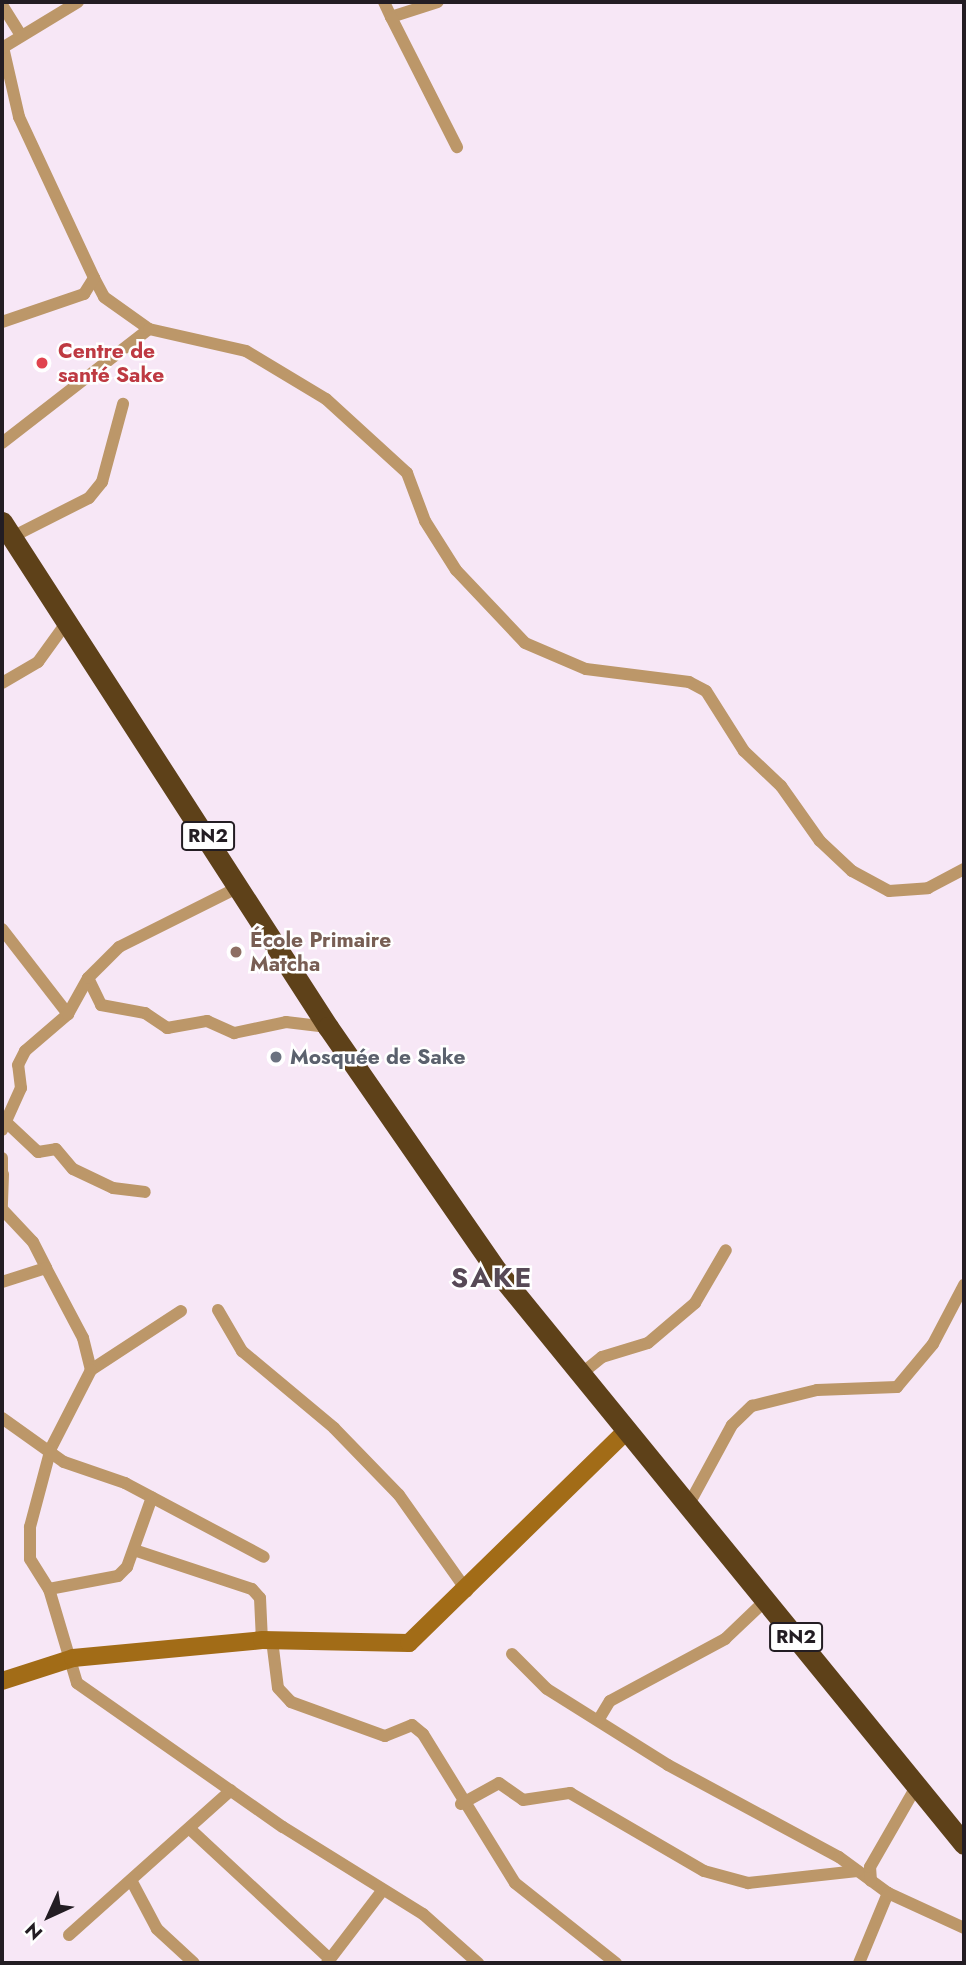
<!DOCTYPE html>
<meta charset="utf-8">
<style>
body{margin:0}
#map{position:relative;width:966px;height:1965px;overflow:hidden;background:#f7e7f6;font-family:Jost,sans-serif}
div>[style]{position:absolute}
.street>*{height:12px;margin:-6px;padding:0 6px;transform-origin:6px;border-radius:6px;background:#bc9769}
.secondary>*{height:18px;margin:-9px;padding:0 9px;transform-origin:9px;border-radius:9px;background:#a26c17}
.highway>*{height:21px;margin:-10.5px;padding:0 10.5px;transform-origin:10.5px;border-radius:10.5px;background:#5e4119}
.dots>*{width:19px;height:19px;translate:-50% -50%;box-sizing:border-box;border:4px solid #fff;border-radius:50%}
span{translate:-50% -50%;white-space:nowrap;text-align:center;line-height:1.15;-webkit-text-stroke:5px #fff;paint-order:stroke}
.shield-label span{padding:2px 5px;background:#fff;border:2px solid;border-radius:5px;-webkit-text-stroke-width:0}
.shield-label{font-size:19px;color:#231d23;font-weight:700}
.health-label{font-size:21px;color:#be3a42;font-weight:700}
.left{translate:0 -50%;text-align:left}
.education-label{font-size:21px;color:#785e54;font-weight:700}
.worship-label{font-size:21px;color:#5b616d;font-weight:700}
.district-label{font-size:28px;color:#574956;font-weight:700;letter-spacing:2px}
.frame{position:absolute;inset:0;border:4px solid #231d23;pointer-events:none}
.north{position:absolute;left:14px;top:1881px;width:70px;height:70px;-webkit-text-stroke:5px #fff;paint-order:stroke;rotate:225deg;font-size:19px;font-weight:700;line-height:28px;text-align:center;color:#231d23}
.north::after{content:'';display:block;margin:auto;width:24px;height:32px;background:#231d23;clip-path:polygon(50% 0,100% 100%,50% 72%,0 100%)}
</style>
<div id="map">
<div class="street">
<div style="left:384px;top:2px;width:17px;rotate:65deg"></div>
<div style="left:391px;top:17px;width:49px;rotate:-17.7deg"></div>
<div style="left:2px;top:5px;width:36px;rotate:58deg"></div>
<div style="left:391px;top:17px;width:146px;rotate:63.1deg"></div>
<div style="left:3px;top:47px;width:72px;rotate:77.1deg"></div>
<div style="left:19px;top:117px;width:178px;rotate:65deg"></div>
<div style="left:94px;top:278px;width:21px;rotate:62deg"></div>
<div style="left:104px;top:297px;width:55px;rotate:35.4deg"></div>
<div style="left:2px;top:48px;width:89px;rotate:-31.2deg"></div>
<div style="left:2px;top:322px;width:87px;rotate:-18.9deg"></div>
<div style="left:84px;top:294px;width:19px;rotate:-58deg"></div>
<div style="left:2px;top:443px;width:186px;rotate:-37.8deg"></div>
<div style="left:149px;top:329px;width:99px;rotate:12.8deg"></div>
<div style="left:246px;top:351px;width:93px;rotate:31deg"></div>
<div style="left:326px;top:399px;width:110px;rotate:42.4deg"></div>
<div style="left:407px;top:473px;width:51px;rotate:69.4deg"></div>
<div style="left:425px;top:521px;width:58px;rotate:57.7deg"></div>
<div style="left:456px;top:570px;width:100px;rotate:46.6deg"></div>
<div style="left:525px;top:643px;width:66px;rotate:23.1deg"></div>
<div style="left:586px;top:669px;width:104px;rotate:7.2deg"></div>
<div style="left:689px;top:682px;width:19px;rotate:28deg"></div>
<div style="left:706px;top:691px;width:71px;rotate:57.7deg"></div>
<div style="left:744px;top:751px;width:51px;rotate:43.4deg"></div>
<div style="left:781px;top:786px;width:67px;rotate:54.7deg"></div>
<div style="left:820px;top:841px;width:44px;rotate:43.2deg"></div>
<div style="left:852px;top:871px;width:42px;rotate:28.4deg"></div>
<div style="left:889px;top:891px;width:39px;rotate:-4deg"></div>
<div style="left:928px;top:888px;width:41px;rotate:-27.8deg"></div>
<div style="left:12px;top:537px;width:86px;rotate:-26.9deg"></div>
<div style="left:89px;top:498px;width:21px;rotate:-51deg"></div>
<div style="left:102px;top:482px;width:81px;rotate:-74.9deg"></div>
<div style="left:2px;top:683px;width:42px;rotate:-30.3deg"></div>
<div style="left:38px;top:662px;width:49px;rotate:-54.1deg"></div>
<div style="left:2px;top:929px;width:108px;rotate:52.2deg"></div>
<div style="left:88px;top:978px;width:30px;rotate:64deg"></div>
<div style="left:101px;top:1005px;width:45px;rotate:10.3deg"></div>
<div style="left:145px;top:1013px;width:27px;rotate:34deg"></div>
<div style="left:167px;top:1028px;width:41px;rotate:-9.9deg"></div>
<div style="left:207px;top:1021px;width:30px;rotate:24deg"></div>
<div style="left:234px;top:1033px;width:53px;rotate:-11.9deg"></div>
<div style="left:286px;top:1022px;width:42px;rotate:6.8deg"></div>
<div style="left:6px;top:1122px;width:44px;rotate:43.2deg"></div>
<div style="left:38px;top:1152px;width:18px;rotate:-9deg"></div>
<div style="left:56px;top:1149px;width:26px;rotate:50deg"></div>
<div style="left:73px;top:1169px;width:44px;rotate:25.4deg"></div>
<div style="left:113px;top:1188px;width:32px;rotate:7deg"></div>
<div style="left:2px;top:1130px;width:46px;rotate:-65.7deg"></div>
<div style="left:21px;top:1088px;width:23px;rotate:-97deg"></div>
<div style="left:18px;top:1065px;width:16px;rotate:-63deg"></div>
<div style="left:25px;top:1051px;width:57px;rotate:-40.7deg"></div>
<div style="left:68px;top:1014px;width:41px;rotate:-60.9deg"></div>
<div style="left:88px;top:978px;width:44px;rotate:-45deg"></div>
<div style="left:119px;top:947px;width:136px;rotate:-26.6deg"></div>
<div style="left:2px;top:1158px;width:17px;rotate:90deg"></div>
<div style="left:3px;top:1174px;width:35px;rotate:92deg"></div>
<div style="left:2px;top:1209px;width:45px;rotate:46.8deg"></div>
<div style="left:33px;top:1242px;width:29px;rotate:63deg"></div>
<div style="left:2px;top:1282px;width:46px;rotate:-17.7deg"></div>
<div style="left:46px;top:1268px;width:79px;rotate:62.1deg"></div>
<div style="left:83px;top:1338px;width:33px;rotate:76deg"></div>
<div style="left:218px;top:1310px;width:48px;rotate:59.7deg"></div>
<div style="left:242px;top:1351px;width:120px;rotate:39.9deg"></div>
<div style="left:334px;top:1428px;width:93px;rotate:45.9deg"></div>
<div style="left:399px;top:1495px;width:118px;rotate:54.7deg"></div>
<div style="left:181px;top:1311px;width:108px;rotate:146.8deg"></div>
<div style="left:91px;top:1370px;width:88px;rotate:117.1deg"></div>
<div style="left:51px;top:1448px;width:82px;rotate:104.9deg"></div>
<div style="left:30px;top:1527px;width:32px;rotate:90deg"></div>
<div style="left:30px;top:1559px;width:36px;rotate:58deg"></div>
<div style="left:49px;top:1589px;width:98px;rotate:73.4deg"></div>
<div style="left:77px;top:1683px;width:251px;rotate:35deg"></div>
<div style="left:283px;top:1827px;width:165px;rotate:31.9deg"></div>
<div style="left:423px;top:1914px;width:74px;rotate:41.7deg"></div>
<div style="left:581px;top:1374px;width:27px;rotate:-39deg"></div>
<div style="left:602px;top:1357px;width:48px;rotate:-16.9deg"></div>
<div style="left:648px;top:1343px;width:62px;rotate:-40.4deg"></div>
<div style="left:695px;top:1303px;width:61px;rotate:-59.7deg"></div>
<div style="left:2px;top:1418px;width:76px;rotate:35.4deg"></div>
<div style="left:64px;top:1462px;width:65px;rotate:19deg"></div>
<div style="left:125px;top:1483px;width:157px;rotate:28deg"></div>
<div style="left:688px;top:1506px;width:92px;rotate:-61.5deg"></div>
<div style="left:732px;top:1425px;width:28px;rotate:-44deg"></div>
<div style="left:752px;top:1406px;width:67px;rotate:-13.8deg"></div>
<div style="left:817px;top:1390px;width:80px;rotate:-2.1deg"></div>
<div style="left:897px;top:1387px;width:56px;rotate:-50.1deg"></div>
<div style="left:933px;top:1344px;width:67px;rotate:-62.3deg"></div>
<div style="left:134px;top:1550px;width:124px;rotate:18.3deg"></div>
<div style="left:252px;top:1589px;width:12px;rotate:48deg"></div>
<div style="left:260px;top:1598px;width:42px;rotate:87.3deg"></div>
<div style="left:49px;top:1589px;width:70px;rotate:-10.7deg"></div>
<div style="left:118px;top:1576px;width:13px;rotate:-45deg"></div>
<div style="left:127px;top:1567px;width:74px;rotate:-70.3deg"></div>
<div style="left:272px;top:1640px;width:48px;rotate:82.9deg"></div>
<div style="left:278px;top:1688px;width:19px;rotate:47deg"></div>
<div style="left:291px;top:1702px;width:100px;rotate:19.9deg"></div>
<div style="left:385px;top:1736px;width:29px;rotate:-22deg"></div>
<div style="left:412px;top:1725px;width:14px;rotate:39deg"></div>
<div style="left:423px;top:1734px;width:175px;rotate:58.3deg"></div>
<div style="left:515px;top:1883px;width:129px;rotate:38.4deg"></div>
<div style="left:512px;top:1654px;width:49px;rotate:45deg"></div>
<div style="left:547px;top:1689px;width:143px;rotate:32.1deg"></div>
<div style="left:668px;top:1765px;width:194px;rotate:28.3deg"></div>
<div style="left:839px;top:1857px;width:61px;rotate:36.3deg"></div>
<div style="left:888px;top:1893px;width:84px;rotate:24.7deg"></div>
<div style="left:599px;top:1719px;width:21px;rotate:-59deg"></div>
<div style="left:610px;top:1701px;width:131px;rotate:-28.3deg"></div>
<div style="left:725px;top:1639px;width:57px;rotate:-43.6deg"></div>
<div style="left:461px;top:1804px;width:43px;rotate:-28.9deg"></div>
<div style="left:499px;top:1783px;width:29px;rotate:35deg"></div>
<div style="left:523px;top:1800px;width:48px;rotate:-8.5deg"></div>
<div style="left:570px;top:1793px;width:155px;rotate:30.2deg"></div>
<div style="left:704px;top:1871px;width:46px;rotate:15.3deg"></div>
<div style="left:748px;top:1883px;width:110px;rotate:-6.3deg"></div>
<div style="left:191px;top:1830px;width:190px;rotate:42.9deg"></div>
<div style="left:131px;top:1880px;width:55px;rotate:62deg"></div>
<div style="left:157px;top:1929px;width:50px;rotate:42.6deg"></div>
<div style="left:871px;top:1881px;width:14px;rotate:-94deg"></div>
<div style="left:870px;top:1867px;width:92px;rotate:-60.1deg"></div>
<div style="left:69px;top:1935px;width:217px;rotate:-41.8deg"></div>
<div style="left:327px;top:1963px;width:91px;rotate:-52.6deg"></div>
<div style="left:859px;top:1963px;width:76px;rotate:-67.5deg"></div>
</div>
<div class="secondary">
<div style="left:2px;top:1681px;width:75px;rotate:-17.9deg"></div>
<div style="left:73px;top:1658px;width:190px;rotate:-5.4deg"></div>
<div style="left:262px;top:1640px;width:147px;rotate:1.2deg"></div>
<div style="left:409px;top:1643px;width:301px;rotate:-44.3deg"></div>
</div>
<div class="highway">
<div style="left:2px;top:522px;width:601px;rotate:57.16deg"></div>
<div style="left:328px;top:1027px;width:297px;rotate:55.3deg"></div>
<div style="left:497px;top:1271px;width:739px;rotate:50.82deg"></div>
</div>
<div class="dots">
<div style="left:42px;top:363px;background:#e0444e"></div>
<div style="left:236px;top:952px;background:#8d6e63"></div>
<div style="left:276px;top:1057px;background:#6b7280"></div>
</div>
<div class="shield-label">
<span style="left:208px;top:836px">RN2</span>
<span style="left:796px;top:1637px">RN2</span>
</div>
<div class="health-label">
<span class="left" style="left:58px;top:363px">Centre de<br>santé Sake</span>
</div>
<div class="education-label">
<span class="left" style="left:250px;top:952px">École Primaire<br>Matcha</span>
</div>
<div class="worship-label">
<span class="left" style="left:290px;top:1057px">Mosquée de Sake</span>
</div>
<div class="district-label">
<span style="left:492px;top:1278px">SAKE</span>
</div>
<div class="frame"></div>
<div class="north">N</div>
</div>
